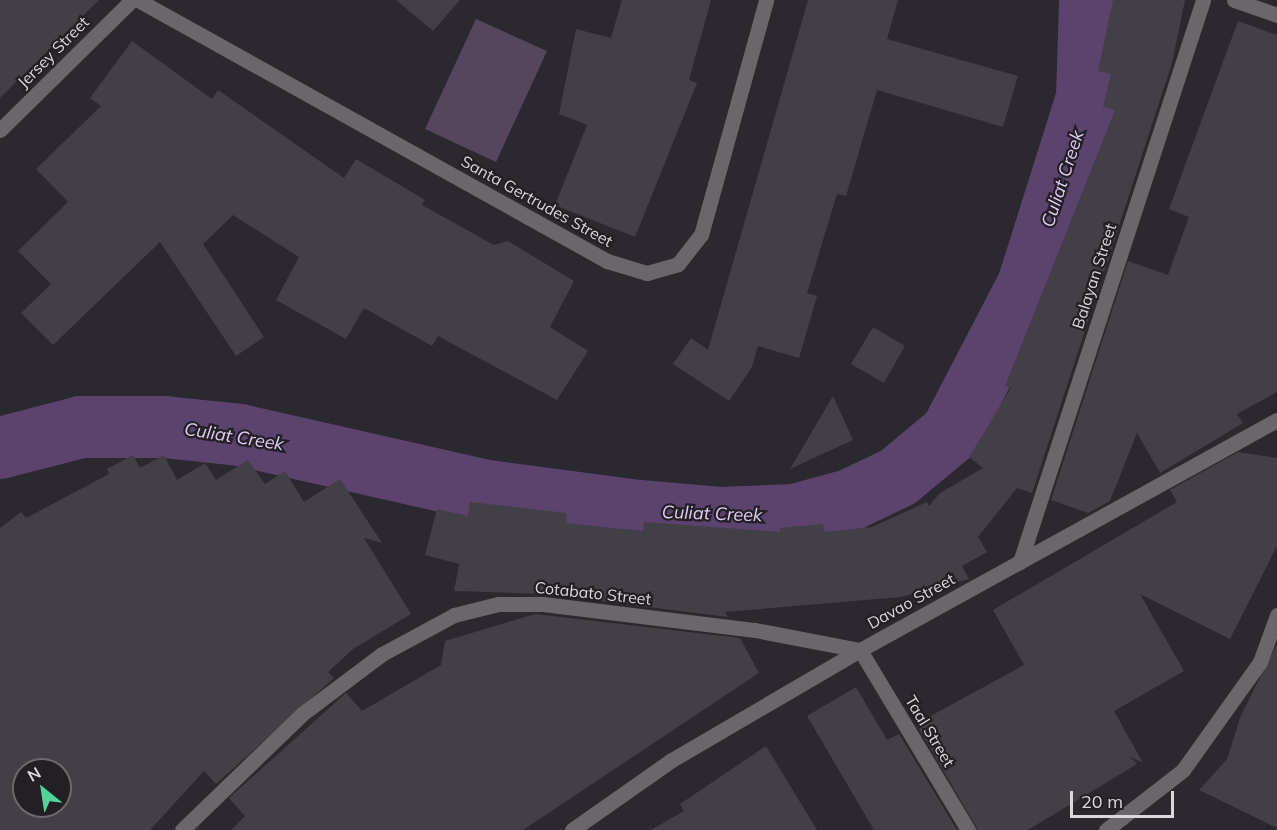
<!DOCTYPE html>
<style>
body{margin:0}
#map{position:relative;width:1277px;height:830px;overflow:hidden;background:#2c282f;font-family:Mulish,sans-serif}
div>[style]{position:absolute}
.green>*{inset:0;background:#554660}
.river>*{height:62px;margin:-31px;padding:0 31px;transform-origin:31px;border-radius:31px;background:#5c436e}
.building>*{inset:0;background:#433f46}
.minor>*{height:15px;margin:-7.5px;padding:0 7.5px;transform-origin:7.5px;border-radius:7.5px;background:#69676a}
span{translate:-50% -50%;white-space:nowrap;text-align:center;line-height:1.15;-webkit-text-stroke:4.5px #221f25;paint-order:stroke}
.street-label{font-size:16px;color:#dbd8dd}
.water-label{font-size:18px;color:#e2cbf5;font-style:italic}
.north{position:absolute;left:12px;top:758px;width:60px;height:60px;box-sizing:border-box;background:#221f25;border:2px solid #6c696f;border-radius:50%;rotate:330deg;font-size:16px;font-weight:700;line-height:24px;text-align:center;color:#dbd8dd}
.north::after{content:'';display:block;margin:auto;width:21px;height:27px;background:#52d397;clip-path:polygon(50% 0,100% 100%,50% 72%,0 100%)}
.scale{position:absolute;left:1070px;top:791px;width:104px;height:27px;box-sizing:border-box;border:3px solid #dbd8dd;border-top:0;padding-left:8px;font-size:18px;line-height:21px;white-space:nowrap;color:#dbd8dd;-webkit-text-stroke:4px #221f25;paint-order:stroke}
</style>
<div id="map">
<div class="green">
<div style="clip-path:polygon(476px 19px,547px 51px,496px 162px,425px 129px)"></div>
</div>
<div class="river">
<div style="left:0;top:448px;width:84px;rotate:-14.5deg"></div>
<div style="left:81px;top:427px;width:83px"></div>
<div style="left:164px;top:427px;width:76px;rotate:6deg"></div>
<div style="left:240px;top:435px;width:253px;rotate:12.8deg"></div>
<div style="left:487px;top:491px;width:153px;rotate:7.5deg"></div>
<div style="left:639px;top:511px;width:81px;rotate:4.9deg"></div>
<div style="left:720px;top:518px;width:75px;rotate:-2.3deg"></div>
<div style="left:795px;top:515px;width:57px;rotate:-15.3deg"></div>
<div style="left:850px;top:500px;width:53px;rotate:-25.6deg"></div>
<div style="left:898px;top:477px;width:69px;rotate:-39.7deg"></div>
<div style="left:951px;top:433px;width:167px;rotate:-62.5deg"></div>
<div style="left:1028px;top:285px;width:196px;rotate:-72.5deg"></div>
<div style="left:1087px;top:98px;width:98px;rotate:-88.2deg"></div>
</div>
<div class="building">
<div style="clip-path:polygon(0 0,99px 0,0 98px)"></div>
<div style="clip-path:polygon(396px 0,460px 0,433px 31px)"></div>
<div style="clip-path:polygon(622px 0,711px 0,689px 80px,697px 83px,635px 237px,555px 205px,587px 125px,559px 114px,576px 29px,611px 38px)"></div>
<div style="clip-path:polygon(808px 0,898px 0,887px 39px,1018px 76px,1003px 127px,877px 90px,846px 196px,837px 194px,807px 293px,817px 296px,799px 358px,758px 346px,752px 367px,729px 401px,673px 364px,691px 338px,708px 350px)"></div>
<div style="clip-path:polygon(1113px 0,1185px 0,1172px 63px,1032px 493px,1017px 488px,978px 537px,987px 552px,962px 566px,969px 579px,901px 597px,725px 612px,728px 617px,544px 594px,454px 591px,459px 564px,425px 555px,437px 509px,468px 516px,470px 502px,567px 513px,566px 523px,643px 531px,644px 522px,780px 532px,780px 528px,823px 524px,824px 532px,872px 527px,927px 502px,929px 506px,940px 493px,983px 468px,969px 457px,1011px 388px,1005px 386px,1115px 110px,1103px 107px,1111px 74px,1098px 71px)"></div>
<div style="clip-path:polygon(1238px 21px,1277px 35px,1277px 392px,1237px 414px,1243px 423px,1160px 473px,1137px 433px,1110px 501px,1088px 513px,1051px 500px,1128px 261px,1168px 275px,1189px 217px,1169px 209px)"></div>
<div style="clip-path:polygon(132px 41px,212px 99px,218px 90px,344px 178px,356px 159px,425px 200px,422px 205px,494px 245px,508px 241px,574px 281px,550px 327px,588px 351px,557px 400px,438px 336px,432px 346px,364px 308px,346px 339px,276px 300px,299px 257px,233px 215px,203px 244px,264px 337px,236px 356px,160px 242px,53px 345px,21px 313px,51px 284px,18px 251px,68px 202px,36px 169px,101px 106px,90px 98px)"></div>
<div style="clip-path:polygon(873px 327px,905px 346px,884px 383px,851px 364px)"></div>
<div style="clip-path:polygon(833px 396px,853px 440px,790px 469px)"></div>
<div style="clip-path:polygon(1238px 452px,1277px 458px,1277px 546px,1230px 639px,1140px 594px,1184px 671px,1114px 711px,1143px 763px,1129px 756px,1137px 764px,1028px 830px,978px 830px,916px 724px,1024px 665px,993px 610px,1177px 502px,1170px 490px)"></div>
<div style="clip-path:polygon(evenodd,133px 455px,140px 468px,164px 455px,177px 480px,205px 463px,216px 480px,248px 460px,265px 484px,285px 471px,304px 502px,340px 479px,382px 543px,364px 538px,411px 614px,353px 649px,328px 672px,334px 678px,216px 784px,204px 771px,150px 830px,0 830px,0 528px,21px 512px,26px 518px,109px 474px,107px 469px,133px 455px,24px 770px,60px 770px,60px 806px,24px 806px,24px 770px)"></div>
<div style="clip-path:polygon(535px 614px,740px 638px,759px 673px,523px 830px,231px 830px,245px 816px,229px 798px,346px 693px,362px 711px,441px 665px,445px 641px)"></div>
<div style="clip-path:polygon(1277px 644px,1277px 828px,1199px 790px,1227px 759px,1241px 715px)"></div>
<div style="clip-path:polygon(856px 687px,887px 740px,899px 734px,957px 830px,874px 830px,807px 716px)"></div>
<div style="clip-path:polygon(766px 746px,817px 830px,651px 830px,684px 811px,680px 804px)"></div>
</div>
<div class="minor">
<div style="left:138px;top:0;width:537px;rotate:29.1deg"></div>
<div style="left:607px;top:261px;width:42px;rotate:16.7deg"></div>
<div style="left:647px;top:273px;width:32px;rotate:-16deg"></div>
<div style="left:678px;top:264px;width:37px;rotate:-52deg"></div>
<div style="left:701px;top:235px;width:244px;rotate:-74.5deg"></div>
<div style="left:1234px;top:0;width:46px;rotate:19.2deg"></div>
<div style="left:0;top:130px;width:185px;rotate:-44.6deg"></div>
<div style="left:1020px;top:562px;width:591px;rotate:-71.96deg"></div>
<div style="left:860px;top:650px;width:210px;rotate:59deg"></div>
<div style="left:182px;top:830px;width:167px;rotate:-44deg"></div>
<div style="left:302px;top:714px;width:100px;rotate:-36.9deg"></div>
<div style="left:382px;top:654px;width:82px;rotate:-28.4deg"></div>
<div style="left:454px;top:615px;width:45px;rotate:-14deg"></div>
<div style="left:498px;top:604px;width:45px"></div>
<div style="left:543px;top:604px;width:214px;rotate:7deg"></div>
<div style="left:755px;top:630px;width:107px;rotate:10.8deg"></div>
<div style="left:572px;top:830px;width:120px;rotate:-35.1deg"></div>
<div style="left:670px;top:761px;width:220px;rotate:-30.3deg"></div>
<div style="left:860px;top:650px;width:476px;rotate:-28.9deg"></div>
<div style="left:1106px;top:830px;width:98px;rotate:-37.9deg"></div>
<div style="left:1183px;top:770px;width:133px;rotate:-54.5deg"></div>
<div style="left:1260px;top:662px;width:50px;rotate:-70.1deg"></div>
</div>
<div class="street-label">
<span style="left:53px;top:52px;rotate:-45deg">Jersey Street</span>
<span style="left:537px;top:201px;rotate:29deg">Santa Gertrudes Street</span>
<span style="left:1094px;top:276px;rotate:-72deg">Balayan Street</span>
<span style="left:593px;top:593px;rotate:6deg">Cotabato Street</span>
<span style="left:911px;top:601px;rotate:-29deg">Davao Street</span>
<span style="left:930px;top:731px;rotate:59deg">Taal Street</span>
</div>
<div class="water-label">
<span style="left:1063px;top:179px;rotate:-72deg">Culiat Creek</span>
<span style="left:234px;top:437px;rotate:9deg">Culiat Creek</span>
<span style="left:712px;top:514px;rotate:2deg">Culiat Creek</span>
</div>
<div class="north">N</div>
<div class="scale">20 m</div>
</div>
